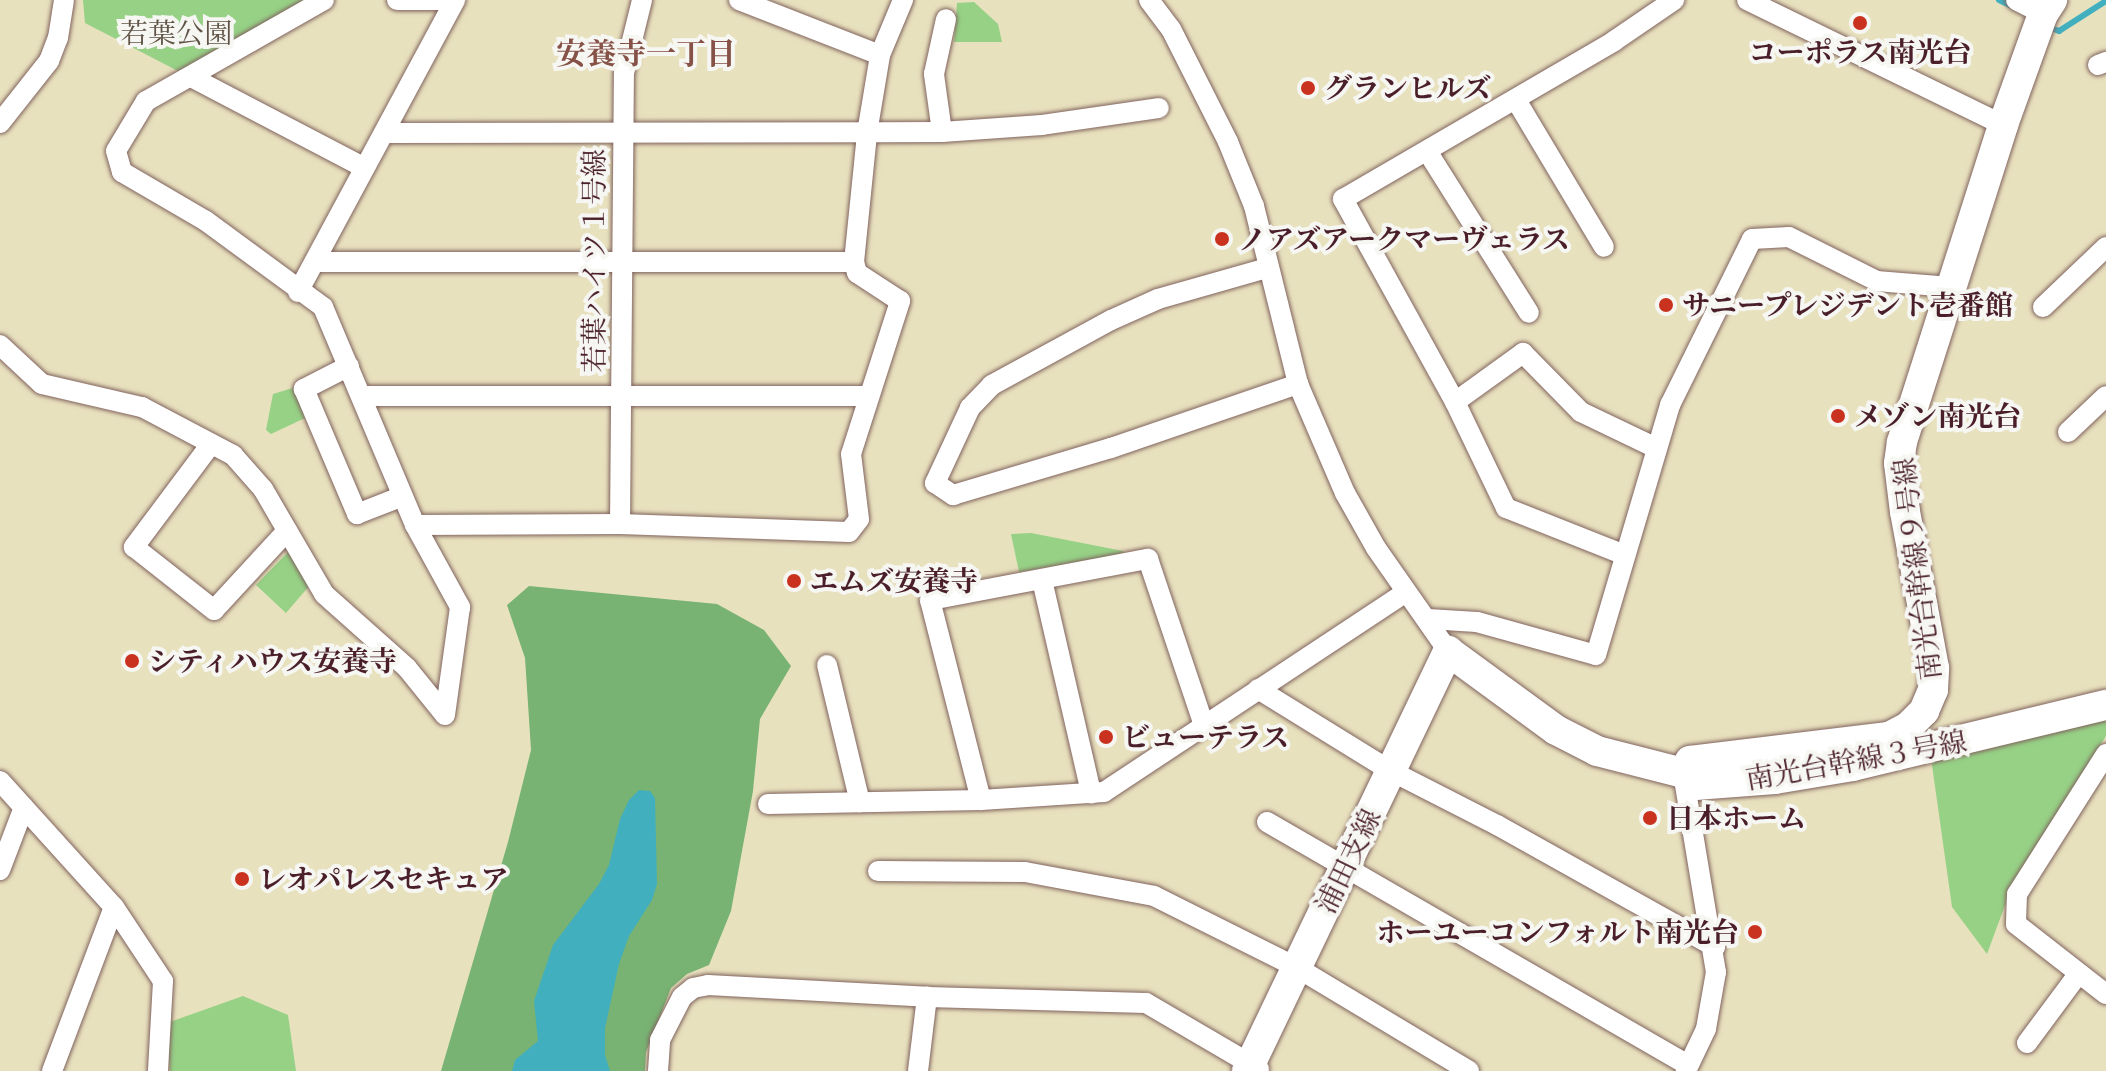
<!DOCTYPE html>
<meta charset="utf-8">
<style>
body{margin:0}
#map{position:relative;width:2106px;height:1071px;overflow:hidden;background:#e8e1be;font-family:"EB Garamond","Noto Serif JP",serif}
div>[style]{position:absolute}
.green>*{inset:0;background:#96d186}
.forest>*{inset:0;background:#78b373}
.water>*{inset:0;background:#42afbf}
.stream>*{height:6px;margin:-3px;padding:0 3px;transform-origin:3px;border-radius:3px;background:#42afbf}
.roads{filter:drop-shadow(0 0 2px #81635e) drop-shadow(0 0 2px #81635e)}
.street>*{height:20px;margin:-10px;padding:0 10px;transform-origin:10px;border-radius:10px;background:#fff}
.secondary>*{height:30px;margin:-15px;padding:0 15px;transform-origin:15px;border-radius:15px;background:#fff}
.dots>*{width:22px;height:22px;translate:-50% -50%;box-sizing:border-box;border:4px solid #f6f6f2;border-radius:50%}
span{translate:-50% -50%;white-space:nowrap;text-align:center;line-height:1.15;-webkit-text-stroke:8px #f6f6f2;paint-order:stroke}
.park-label{font-size:28px;color:#615446}
.poi-label{font-size:28px;color:#4a1f2b;font-weight:700}
.left{translate:0 -50%;text-align:left}
.right{translate:-100% -50%;text-align:right}
.street-label{font-size:28px;color:#4a1f2b}
.neighbourhood-label{font-size:30px;color:#865146;font-weight:700}
</style>
<div id="map">
<div class="green">
<div style="clip-path:polygon(83px 0,310px 0,178px 71px,85px 23px)"></div>
<div style="clip-path:polygon(974px 2px,998px 24px,1002px 42px,954px 42px,957px 3px)"></div>
<div style="clip-path:polygon(296px 387px,305px 418px,271px 434px,266px 430px,273px 394px)"></div>
<div style="clip-path:polygon(1031px 533px,1123px 551px,1124px 554px,1019px 572px,1011px 534px)"></div>
<div style="clip-path:polygon(289px 551px,310px 585px,286px 613px,256px 585px)"></div>
<div style="clip-path:polygon(2106px 717px,2106px 736px,2011px 889px,1987px 954px,1952px 907px,1931px 758px)"></div>
<div style="clip-path:polygon(243px 996px,288px 1015px,296px 1071px,170px 1071px,167px 1023px)"></div>
</div>
<div class="forest">
<div style="clip-path:polygon(529px 586px,717px 604px,764px 630px,791px 666px,760px 719px,753px 791px,731px 911px,709px 965px,687px 974px,671px 988px,646px 1052px,645px 1071px,441px 1071px,508px 842px,531px 750px,525px 658px,507px 605px)"></div>
</div>
<div class="water">
<div style="clip-path:polygon(639px 790px,650px 791px,655px 798px,657px 884px,652px 900px,629px 936px,619px 964px,605px 1028px,605px 1055px,610px 1071px,512px 1071px,515px 1060px,538px 1041px,534px 1001px,553px 945px,599px 884px,609px 865px,620px 819px,629px 800px)"></div>
</div>
<div class="stream">
<div style="left:1999px;top:0;width:17px;rotate:25deg"></div>
<div style="left:2047px;top:27px;width:13px;rotate:18deg"></div>
<div style="left:2059px;top:31px;width:56px;rotate:-32.6deg"></div>
</div>
<div class="roads">
<div class="street">
<div style="left:324px;top:0;width:205px;rotate:150.4deg"></div>
<div style="left:146px;top:101px;width:58px;rotate:121deg"></div>
<div style="left:116px;top:151px;width:22px;rotate:74deg"></div>
<div style="left:122px;top:172px;width:97px;rotate:30.3deg"></div>
<div style="left:206px;top:221px;width:145px;rotate:36.3deg"></div>
<div style="left:323px;top:307px;width:237px;rotate:67.1deg"></div>
<div style="left:415px;top:525px;width:94px;rotate:61.2deg"></div>
<div style="left:460px;top:607px;width:109px;rotate:97.9deg"></div>
<div style="left:397px;top:0;width:46px"></div>
<div style="left:739px;top:0;width:151px;rotate:21.3deg"></div>
<div style="left:1149px;top:0;width:36px;rotate:53deg"></div>
<div style="left:1171px;top:29px;width:127px;rotate:63.2deg"></div>
<div style="left:1228px;top:142px;width:69px;rotate:67.9deg"></div>
<div style="left:1254px;top:206px;width:183px;rotate:76.1deg"></div>
<div style="left:1298px;top:384px;width:119px;rotate:66.7deg"></div>
<div style="left:1345px;top:493px;width:63px;rotate:60.6deg"></div>
<div style="left:1376px;top:548px;width:126px;rotate:55deg"></div>
<div style="left:1747px;top:0;width:285px;rotate:26deg"></div>
<div style="left:2016px;top:0;width:30px;rotate:27deg"></div>
<div style="left:2098px;top:65px;width:9px;rotate:-21deg"></div>
<div style="left:191px;top:77px;width:196px;rotate:27.6deg"></div>
<div style="left:1516px;top:100px;width:171px;rotate:59.1deg"></div>
<div style="left:0;top:123px;width:79px;rotate:-51.7deg"></div>
<div style="left:49px;top:61px;width:25px;rotate:-69deg"></div>
<div style="left:58px;top:38px;width:38px;rotate:-81deg"></div>
<div style="left:942px;top:132px;width:59px;rotate:-97.9deg"></div>
<div style="left:934px;top:74px;width:56px;rotate:-77.7deg"></div>
<div style="left:384px;top:133px;width:558px;rotate:-0.1deg"></div>
<div style="left:942px;top:132px;width:100px;rotate:-4deg"></div>
<div style="left:1042px;top:125px;width:118px;rotate:-8.3deg"></div>
<div style="left:1427px;top:151px;width:191px;rotate:57.8deg"></div>
<div style="left:315px;top:262px;width:539px"></div>
<div style="left:854px;top:262px;width:130px;rotate:-84.2deg"></div>
<div style="left:867px;top:133px;width:79px;rotate:-80.5deg"></div>
<div style="left:880px;top:55px;width:60px;rotate:-67.3deg"></div>
<div style="left:1267px;top:268px;width:113px;rotate:164.1deg"></div>
<div style="left:1158px;top:299px;width:51px;rotate:155.9deg"></div>
<div style="left:1111px;top:320px;width:136px;rotate:151.4deg"></div>
<div style="left:992px;top:385px;width:32px;rotate:134deg"></div>
<div style="left:970px;top:408px;width:83px;rotate:115deg"></div>
<div style="left:935px;top:483px;width:22px;rotate:34deg"></div>
<div style="left:953px;top:495px;width:165px;rotate:-16.6deg"></div>
<div style="left:1111px;top:448px;width:198px;rotate:-18.9deg"></div>
<div style="left:298px;top:292px;width:332px;rotate:-61.7deg"></div>
<div style="left:2043px;top:307px;width:87px;rotate:-43.6deg"></div>
<div style="left:0;top:345px;width:57px;rotate:42.9deg"></div>
<div style="left:42px;top:384px;width:103px;rotate:13deg"></div>
<div style="left:142px;top:407px;width:103px;rotate:27.8deg"></div>
<div style="left:233px;top:455px;width:45px;rotate:48.6deg"></div>
<div style="left:263px;top:489px;width:121px;rotate:59.8deg"></div>
<div style="left:324px;top:594px;width:111px;rotate:41.7deg"></div>
<div style="left:407px;top:668px;width:60px;rotate:51deg"></div>
<div style="left:349px;top:366px;width:51px;rotate:152.9deg"></div>
<div style="left:304px;top:389px;width:136px;rotate:67deg"></div>
<div style="left:357px;top:514px;width:49px;rotate:-21.4deg"></div>
<div style="left:362px;top:396px;width:507px"></div>
<div style="left:1455px;top:402px;width:84px;rotate:-35.8deg"></div>
<div style="left:1523px;top:353px;width:83px;rotate:45.5deg"></div>
<div style="left:1581px;top:412px;width:83px;rotate:25.6deg"></div>
<div style="left:2068px;top:432px;width:52px;rotate:-43.5deg"></div>
<div style="left:211px;top:444px;width:129px;rotate:126.8deg"></div>
<div style="left:134px;top:547px;width:102px;rotate:38.2deg"></div>
<div style="left:214px;top:610px;width:108px;rotate:-47.3deg"></div>
<div style="left:620px;top:524px;width:451px;rotate:-89.5deg"></div>
<div style="left:624px;top:73px;width:75px;rotate:-76.1deg"></div>
<div style="left:415px;top:525px;width:205px;rotate:-0.3deg"></div>
<div style="left:620px;top:524px;width:229px;rotate:2deg"></div>
<div style="left:849px;top:532px;width:16px;rotate:-52deg"></div>
<div style="left:859px;top:519px;width:65px;rotate:-97deg"></div>
<div style="left:851px;top:454px;width:161px;rotate:-72.2deg"></div>
<div style="left:900px;top:301px;width:51px;rotate:-146.9deg"></div>
<div style="left:857px;top:273px;width:11px;rotate:-105deg"></div>
<div style="left:1625px;top:555px;width:128px;rotate:-158.4deg"></div>
<div style="left:1506px;top:508px;width:118px;rotate:-115.7deg"></div>
<div style="left:1455px;top:402px;width:232px;rotate:-118.9deg"></div>
<div style="left:1343px;top:199px;width:314px;rotate:-30.2deg"></div>
<div style="left:1614px;top:41px;width:73px;rotate:-34.3deg"></div>
<div style="left:1042px;top:580px;width:219px;rotate:77deg"></div>
<div style="left:1428px;top:619px;width:49px;rotate:3.5deg"></div>
<div style="left:1477px;top:622px;width:123px;rotate:15.5deg"></div>
<div style="left:1596px;top:655px;width:261px;rotate:-73.5deg"></div>
<div style="left:1670px;top:405px;width:185px;rotate:-63.7deg"></div>
<div style="left:1752px;top:239px;width:37px;rotate:-3deg"></div>
<div style="left:1789px;top:237px;width:98px;rotate:26.6deg"></div>
<div style="left:1877px;top:281px;width:73px;rotate:4.7deg"></div>
<div style="left:827px;top:665px;width:141px;rotate:76.5deg"></div>
<div style="left:1258px;top:689px;width:156px;rotate:31.7deg"></div>
<div style="left:1391px;top:771px;width:119px;rotate:27deg"></div>
<div style="left:1497px;top:825px;width:250px;rotate:29.2deg"></div>
<div style="left:2106px;top:754px;width:166px;rotate:122.4deg"></div>
<div style="left:2017px;top:894px;width:30px;rotate:92deg"></div>
<div style="left:2016px;top:924px;width:114px;rotate:37.9deg"></div>
<div style="left:1683px;top:773px;width:202px;rotate:80.6deg"></div>
<div style="left:1716px;top:972px;width:58px;rotate:100deg"></div>
<div style="left:1706px;top:1029px;width:47px;rotate:115.5deg"></div>
<div style="left:0;top:781px;width:170px;rotate:47.9deg"></div>
<div style="left:114px;top:907px;width:89px;rotate:56.5deg"></div>
<div style="left:163px;top:981px;width:90px;rotate:93.2deg"></div>
<div style="left:981px;top:800px;width:206px;rotate:-104.3deg"></div>
<div style="left:930px;top:600px;width:222px;rotate:-10.7deg"></div>
<div style="left:1148px;top:559px;width:175px;rotate:71.4deg"></div>
<div style="left:768px;top:804px;width:213px;rotate:-1.1deg"></div>
<div style="left:981px;top:800px;width:123px;rotate:-3.7deg"></div>
<div style="left:1104px;top:792px;width:361px;rotate:-33.5deg"></div>
<div style="left:1267px;top:822px;width:486px;rotate:30deg"></div>
<div style="left:0;top:870px;width:67px;rotate:-69.1deg"></div>
<div style="left:878px;top:871px;width:147px;rotate:0.4deg"></div>
<div style="left:1025px;top:872px;width:131px;rotate:10.5deg"></div>
<div style="left:1154px;top:896px;width:159px;rotate:26.6deg"></div>
<div style="left:1296px;top:967px;width:202px;rotate:31deg"></div>
<div style="left:2027px;top:1043px;width:87px;rotate:-53.4deg"></div>
<div style="left:52px;top:1071px;width:175px;rotate:-69.3deg"></div>
<div style="left:658px;top:1071px;width:31px;rotate:-86deg"></div>
<div style="left:660px;top:1040px;width:48px;rotate:-62.9deg"></div>
<div style="left:682px;top:997px;width:14px;rotate:-39deg"></div>
<div style="left:693px;top:988px;width:15px;rotate:-11deg"></div>
<div style="left:708px;top:985px;width:219px;rotate:3.1deg"></div>
<div style="left:927px;top:997px;width:219px;rotate:1.6deg"></div>
<div style="left:1146px;top:1003px;width:131px;rotate:30.3deg"></div>
<div style="left:918px;top:1071px;width:75px;rotate:-83.1deg"></div>
</div>
<div class="secondary">
<div style="left:1683px;top:773px;width:14px;rotate:-60deg"></div>
<div style="left:1690px;top:761px;width:200px;rotate:-6.9deg"></div>
<div style="left:1889px;top:737px;width:21px;rotate:-28deg"></div>
<div style="left:1908px;top:727px;width:23px;rotate:-45deg"></div>
<div style="left:1924px;top:711px;width:23px;rotate:-67deg"></div>
<div style="left:1933px;top:690px;width:22px;rotate:-87deg"></div>
<div style="left:1934px;top:668px;width:159px;rotate:-100.5deg"></div>
<div style="left:1905px;top:512px;width:49px;rotate:-97deg"></div>
<div style="left:1899px;top:463px;width:21px;rotate:-82deg"></div>
<div style="left:1902px;top:442px;width:333px;rotate:-72.3deg"></div>
<div style="left:2003px;top:125px;width:118px;rotate:-70.2deg"></div>
<div style="left:2043px;top:14px;width:17px;rotate:-57deg"></div>
<div style="left:1247px;top:1071px;width:466px;rotate:-64.4deg"></div>
<div style="left:1448px;top:651px;width:134px;rotate:36.2deg"></div>
<div style="left:1556px;top:730px;width:46px;rotate:27.1deg"></div>
<div style="left:1597px;top:751px;width:89px;rotate:14.3deg"></div>
<div style="left:1683px;top:773px;width:17px;rotate:45deg"></div>
<div style="left:1695px;top:785px;width:80px;rotate:-4.3deg"></div>
<div style="left:1775px;top:779px;width:79px;rotate:-9.5deg"></div>
<div style="left:1853px;top:766px;width:260px;rotate:-13.6deg"></div>
</div>
</div>
<div class="dots">
<div style="left:1860px;top:23px;background:#c8321e"></div>
<div style="left:1308px;top:88px;background:#c8321e"></div>
<div style="left:1222px;top:239px;background:#c8321e"></div>
<div style="left:1666px;top:305px;background:#c8321e"></div>
<div style="left:1838px;top:416px;background:#c8321e"></div>
<div style="left:794px;top:581px;background:#c8321e"></div>
<div style="left:132px;top:661px;background:#c8321e"></div>
<div style="left:1106px;top:737px;background:#c8321e"></div>
<div style="left:1650px;top:818px;background:#c8321e"></div>
<div style="left:242px;top:879px;background:#c8321e"></div>
<div style="left:1755px;top:932px;background:#c8321e"></div>
</div>
<div class="park-label">
<span style="left:176px;top:33px">若葉公園</span>
</div>
<div class="poi-label">
<span style="left:1860px;top:52px">コーポラス南光台</span>
<span class="left" style="left:1324px;top:88px">グランヒルズ</span>
<span class="left" style="left:1238px;top:239px">ノアズアークマーヴェラス</span>
<span class="left" style="left:1682px;top:305px">サニープレジデント壱番館</span>
<span class="left" style="left:1854px;top:416px">メゾン南光台</span>
<span class="left" style="left:810px;top:581px">エムズ安養寺</span>
<span class="left" style="left:148px;top:661px">シティハウス安養寺</span>
<span class="left" style="left:1122px;top:737px">ビューテラス</span>
<span class="left" style="left:1666px;top:818px">日本ホーム</span>
<span class="left" style="left:258px;top:879px">レオパレスセキュア</span>
<span class="right" style="left:1739px;top:932px">ホーユーコンフォルト南光台</span>
</div>
<div class="street-label">
<span style="left:594px;top:261px;rotate:-90deg">若葉ハイツ１号線</span>
<span style="left:1917px;top:569px;rotate:-97deg">南光台幹線９号線</span>
<span style="left:1856px;top:760px;rotate:-10deg">南光台幹線３号線</span>
<span style="left:1348px;top:861px;rotate:-64deg">浦田支線</span>
</div>
<div class="neighbourhood-label">
<span style="left:646px;top:54px">安養寺一丁目</span>
</div>
</div>
